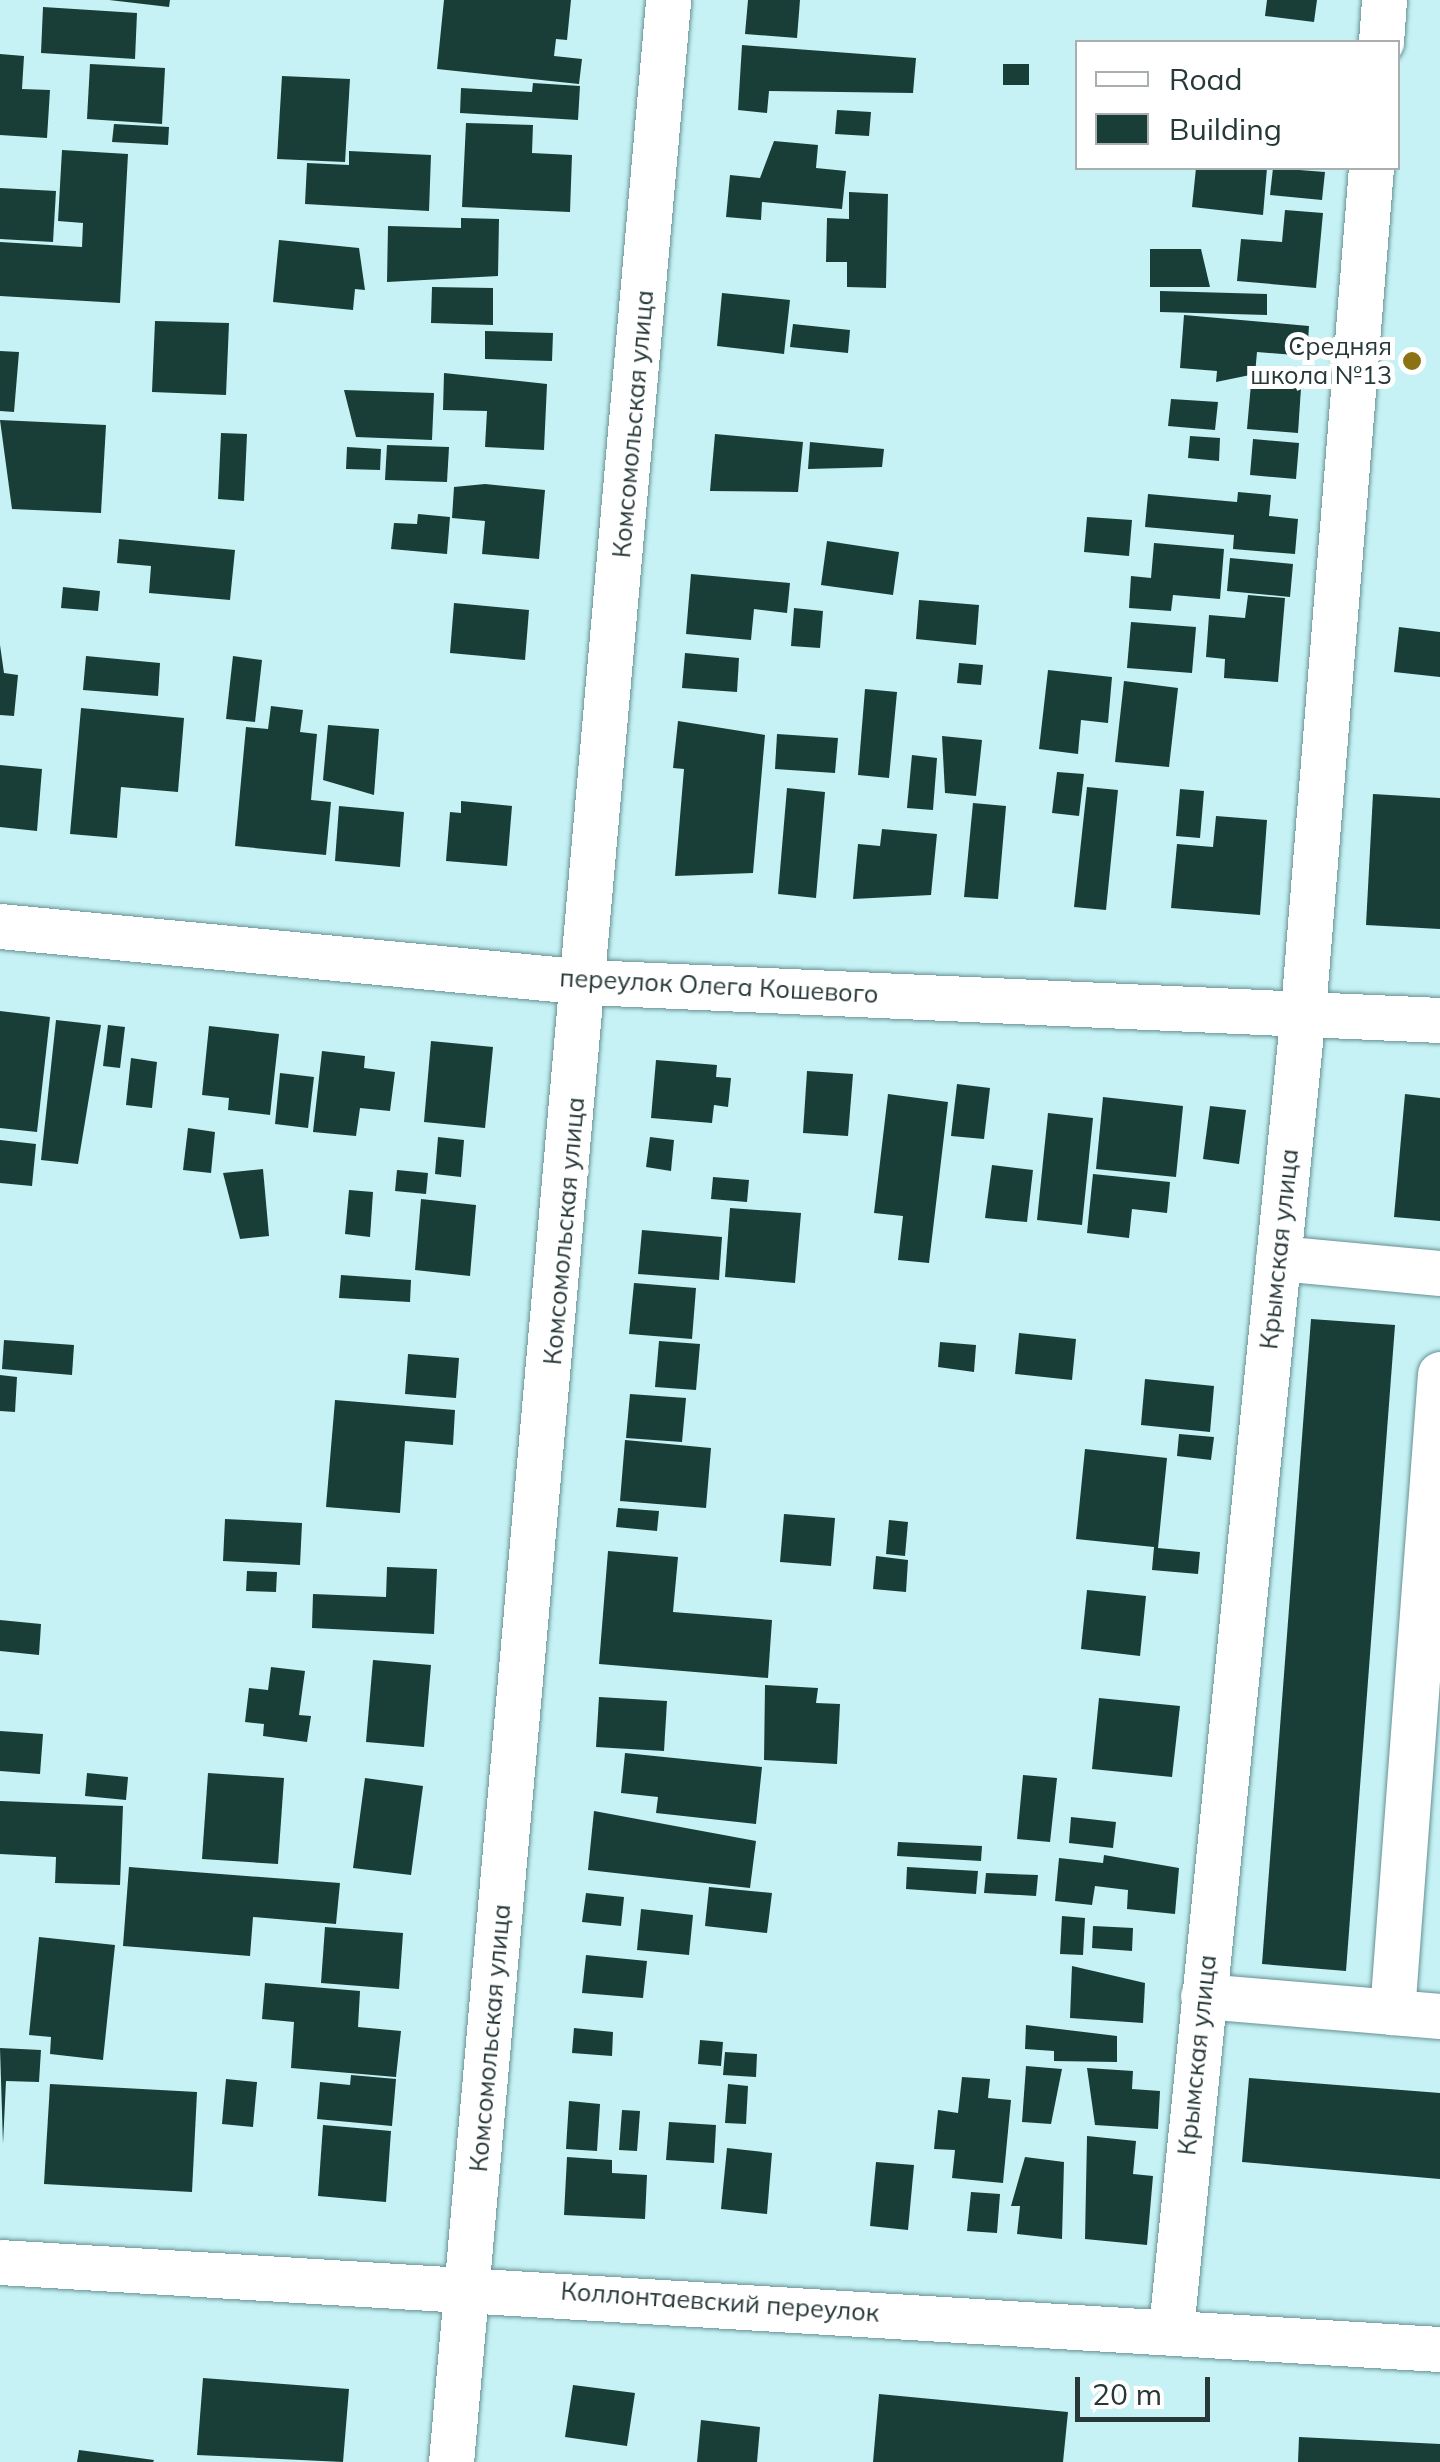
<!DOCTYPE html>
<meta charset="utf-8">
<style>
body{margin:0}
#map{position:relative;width:1440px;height:2462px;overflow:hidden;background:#c6f2f5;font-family:Mulish,sans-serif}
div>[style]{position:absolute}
.building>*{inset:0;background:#183e37}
.roads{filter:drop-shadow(0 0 2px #679194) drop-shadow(0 0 2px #679194)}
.minor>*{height:45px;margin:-22.5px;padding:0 22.5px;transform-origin:22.5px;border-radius:22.5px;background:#fff}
.dots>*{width:28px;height:28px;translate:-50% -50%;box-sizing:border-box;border:5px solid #fff;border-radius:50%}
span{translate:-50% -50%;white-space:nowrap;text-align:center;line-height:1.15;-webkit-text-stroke:10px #fff;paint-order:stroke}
.poi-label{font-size:25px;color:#273839}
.right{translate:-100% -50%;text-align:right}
.street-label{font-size:25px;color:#273839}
.legend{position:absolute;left:1075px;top:40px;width:325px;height:130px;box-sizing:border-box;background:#fff;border:2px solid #a9afb0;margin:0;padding:12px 18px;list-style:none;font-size:30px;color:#273839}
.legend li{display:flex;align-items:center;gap:20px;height:50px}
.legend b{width:50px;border:2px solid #a9afb0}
.scale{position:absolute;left:1075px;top:2377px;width:135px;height:45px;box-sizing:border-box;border:5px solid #273839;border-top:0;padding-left:12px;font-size:30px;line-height:35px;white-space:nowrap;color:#273839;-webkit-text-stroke:8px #fff;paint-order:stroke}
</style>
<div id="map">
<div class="building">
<div style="clip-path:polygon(109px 0,170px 0,169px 7px)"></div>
<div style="clip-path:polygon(444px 0,571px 0,567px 40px,556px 39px,554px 56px,582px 59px,579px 84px,437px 69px)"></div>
<div style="clip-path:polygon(748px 0,800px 0,797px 38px,745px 34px)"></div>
<div style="clip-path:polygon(1267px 0,1317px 0,1314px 22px,1265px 16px)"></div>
<div style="clip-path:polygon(43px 7px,137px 13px,135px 59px,41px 53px)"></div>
<div style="clip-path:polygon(742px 45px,916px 58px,913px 93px,769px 91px,767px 113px,738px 110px)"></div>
<div style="clip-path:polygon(0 54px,24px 56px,22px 89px,50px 90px,47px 138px,0 135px)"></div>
<div style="clip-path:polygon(90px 64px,165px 68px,162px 124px,87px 119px)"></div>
<div style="clip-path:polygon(1003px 64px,1029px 64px,1029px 85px,1003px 85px)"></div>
<div style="clip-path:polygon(282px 76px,350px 79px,345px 162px,277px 159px)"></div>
<div style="clip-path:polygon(533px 83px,580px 86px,578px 120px,460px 113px,461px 88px,532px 92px)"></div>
<div style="clip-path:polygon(837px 110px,871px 112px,869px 136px,835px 134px)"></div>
<div style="clip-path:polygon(466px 123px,533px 125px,532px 153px,572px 155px,570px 212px,462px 207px)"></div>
<div style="clip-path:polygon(114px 124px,169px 127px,168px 145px,112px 142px)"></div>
<div style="clip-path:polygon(774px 141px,818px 145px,816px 168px,846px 171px,842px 209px,762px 202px,761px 220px,726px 217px,730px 175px,760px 178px)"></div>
<div style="clip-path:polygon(62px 150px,128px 154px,120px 303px,0 296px,0 242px,82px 247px,83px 223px,58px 221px)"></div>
<div style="clip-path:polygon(349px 151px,431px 155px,429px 211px,305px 204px,307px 163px,349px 165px)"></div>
<div style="clip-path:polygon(1196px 168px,1267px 168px,1263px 215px,1192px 207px)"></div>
<div style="clip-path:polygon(1273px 168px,1325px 172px,1322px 200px,1270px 195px)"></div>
<div style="clip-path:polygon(0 188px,56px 191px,53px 242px,0 239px)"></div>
<div style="clip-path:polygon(849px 192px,888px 194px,886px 288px,847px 287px,847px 262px,826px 262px,827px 218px,849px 219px)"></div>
<div style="clip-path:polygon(1285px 210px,1323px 213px,1316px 288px,1237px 281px,1241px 239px,1282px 242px)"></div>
<div style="clip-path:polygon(461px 218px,499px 219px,498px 276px,387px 282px,388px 226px,461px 228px)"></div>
<div style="clip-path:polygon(279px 240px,359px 248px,365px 290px,355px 289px,353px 310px,273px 302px)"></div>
<div style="clip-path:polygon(1150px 249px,1201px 249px,1210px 287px,1150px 287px)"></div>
<div style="clip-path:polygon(432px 287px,493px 288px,493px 325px,431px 323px)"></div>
<div style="clip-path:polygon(1160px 291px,1267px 294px,1267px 315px,1160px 312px)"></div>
<div style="clip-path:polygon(722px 293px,790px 300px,784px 354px,717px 346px)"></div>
<div style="clip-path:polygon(1184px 315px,1309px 326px,1307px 356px,1257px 352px,1255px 374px,1216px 382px,1217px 371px,1180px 368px)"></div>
<div style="clip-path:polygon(155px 321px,229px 323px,226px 395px,152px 392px)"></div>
<div style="clip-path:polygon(793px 324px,850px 330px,848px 353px,790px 347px)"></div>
<div style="clip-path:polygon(485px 331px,553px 333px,552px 361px,485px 359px)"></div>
<div style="clip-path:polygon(0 351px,19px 352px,14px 412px,0 411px)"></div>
<div style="clip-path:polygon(444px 373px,547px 384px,544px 450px,485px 447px,487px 411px,443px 410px)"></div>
<div style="clip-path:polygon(1251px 384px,1301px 388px,1298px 433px,1247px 429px)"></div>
<div style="clip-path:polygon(344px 390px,434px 393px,432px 440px,356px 437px)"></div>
<div style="clip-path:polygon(1171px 399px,1218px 402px,1215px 430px,1168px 426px)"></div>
<div style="clip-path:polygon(0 420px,106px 425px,101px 513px,12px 509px)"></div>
<div style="clip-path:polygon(221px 433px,247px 434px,244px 501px,218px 499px)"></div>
<div style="clip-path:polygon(715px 434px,803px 442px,798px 492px,710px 491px)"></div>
<div style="clip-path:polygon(1190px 436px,1220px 438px,1219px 461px,1188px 458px)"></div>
<div style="clip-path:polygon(1253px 439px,1299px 443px,1296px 479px,1250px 475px)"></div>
<div style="clip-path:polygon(810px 442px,884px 449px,882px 467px,808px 469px)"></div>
<div style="clip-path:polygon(387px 445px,449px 447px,447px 482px,385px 480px)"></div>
<div style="clip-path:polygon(347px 447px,381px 449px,380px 470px,346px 469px)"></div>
<div style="clip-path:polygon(485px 484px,545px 490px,539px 559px,482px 554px,485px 521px,452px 518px,454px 487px)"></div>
<div style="clip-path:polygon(1238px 492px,1271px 495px,1269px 516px,1298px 519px,1295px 554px,1233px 549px,1234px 535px,1145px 527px,1148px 494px,1237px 502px)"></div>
<div style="clip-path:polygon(418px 514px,450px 517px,447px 554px,391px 549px,394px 523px,417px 524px)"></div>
<div style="clip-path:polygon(1087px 517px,1132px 520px,1129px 556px,1084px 552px)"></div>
<div style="clip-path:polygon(119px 539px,235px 550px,230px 600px,149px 593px,151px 566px,117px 563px)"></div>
<div style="clip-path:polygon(827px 541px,899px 552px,893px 595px,821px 585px)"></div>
<div style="clip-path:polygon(1154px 543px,1224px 549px,1220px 599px,1173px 595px,1171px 611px,1129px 608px,1131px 576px,1151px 578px)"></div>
<div style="clip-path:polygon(1230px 558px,1293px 564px,1290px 597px,1227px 591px)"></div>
<div style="clip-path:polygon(691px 574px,790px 583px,787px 613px,754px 609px,751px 640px,686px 634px)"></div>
<div style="clip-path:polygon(63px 587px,100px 591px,98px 611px,61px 608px)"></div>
<div style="clip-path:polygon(1248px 595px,1285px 598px,1278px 682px,1224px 678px,1225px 659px,1206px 657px,1209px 615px,1245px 618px)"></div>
<div style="clip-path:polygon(919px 600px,979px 605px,976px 645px,916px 639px)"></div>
<div style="clip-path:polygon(454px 603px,529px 610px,525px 660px,450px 653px)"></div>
<div style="clip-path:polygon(794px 608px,823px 611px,820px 648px,791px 646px)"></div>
<div style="clip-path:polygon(1131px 622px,1196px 627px,1192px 673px,1127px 668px)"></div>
<div style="clip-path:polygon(1399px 627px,1440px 632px,1440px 677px,1394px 672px)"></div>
<div style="clip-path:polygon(0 645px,4px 673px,18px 675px,14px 716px,0 715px)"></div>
<div style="clip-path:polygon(685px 653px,739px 658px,737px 692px,682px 688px)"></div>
<div style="clip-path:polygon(86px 656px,160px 663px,158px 696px,83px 690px)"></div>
<div style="clip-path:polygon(233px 656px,262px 660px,255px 722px,226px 719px)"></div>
<div style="clip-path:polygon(959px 663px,983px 665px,981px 685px,957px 683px)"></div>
<div style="clip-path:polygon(1048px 670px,1112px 677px,1108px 723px,1081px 720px,1078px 754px,1039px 749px)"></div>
<div style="clip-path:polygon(1124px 681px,1178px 688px,1169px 767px,1115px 762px)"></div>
<div style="clip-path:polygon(865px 689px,897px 692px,889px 778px,858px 775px)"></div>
<div style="clip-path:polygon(271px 706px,303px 710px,300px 732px,317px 734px,311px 800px,331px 802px,326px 855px,235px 846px,246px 727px,268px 729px)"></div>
<div style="clip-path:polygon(81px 708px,184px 718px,178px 792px,121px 787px,117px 838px,70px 834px)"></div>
<div style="clip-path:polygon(678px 721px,765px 735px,753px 873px,675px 876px,684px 769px,673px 768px)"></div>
<div style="clip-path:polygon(328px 725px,379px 729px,374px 795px,323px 780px)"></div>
<div style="clip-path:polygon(777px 734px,838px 738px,835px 773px,775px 769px)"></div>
<div style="clip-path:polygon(942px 736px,982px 740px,976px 796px,945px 793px)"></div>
<div style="clip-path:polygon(912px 755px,937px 758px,933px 810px,907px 808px)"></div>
<div style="clip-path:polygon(0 765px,42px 769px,37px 831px,0 827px)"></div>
<div style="clip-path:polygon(1057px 772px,1084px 774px,1079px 816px,1052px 813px)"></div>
<div style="clip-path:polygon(1087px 787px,1118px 790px,1106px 910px,1074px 907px)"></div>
<div style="clip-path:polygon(787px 788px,825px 792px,816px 898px,778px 894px)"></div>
<div style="clip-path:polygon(1180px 789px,1204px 791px,1200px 838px,1176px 836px)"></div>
<div style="clip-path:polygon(1373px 794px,1440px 798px,1440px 929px,1366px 925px)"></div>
<div style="clip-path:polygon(461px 801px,512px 806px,507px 866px,446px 861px,450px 812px,461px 813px)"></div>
<div style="clip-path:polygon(973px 803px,1006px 806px,998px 899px,964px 897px)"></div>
<div style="clip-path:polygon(339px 806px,404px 812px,400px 867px,335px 861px)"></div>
<div style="clip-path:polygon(1216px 816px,1267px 820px,1260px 915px,1171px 908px,1177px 844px,1213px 847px)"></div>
<div style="clip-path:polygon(882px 829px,937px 834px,931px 895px,853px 899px,858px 844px,880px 846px)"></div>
<div style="clip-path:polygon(0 1011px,50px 1017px,37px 1132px,0 1128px)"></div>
<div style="clip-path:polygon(56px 1020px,101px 1025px,78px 1164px,41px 1160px)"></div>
<div style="clip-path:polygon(108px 1025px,125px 1027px,120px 1068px,103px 1066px)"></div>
<div style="clip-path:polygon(209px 1026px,279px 1034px,270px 1115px,228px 1110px,229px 1098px,202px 1095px)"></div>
<div style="clip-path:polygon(431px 1041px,493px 1047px,485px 1128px,424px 1122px)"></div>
<div style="clip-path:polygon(322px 1051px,365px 1056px,364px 1068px,395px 1072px,390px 1111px,360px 1108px,356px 1136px,313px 1132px)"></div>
<div style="clip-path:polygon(131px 1058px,157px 1062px,152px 1108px,126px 1105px)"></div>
<div style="clip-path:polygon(656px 1060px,717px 1065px,716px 1077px,731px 1078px,728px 1107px,714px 1105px,712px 1123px,651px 1118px)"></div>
<div style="clip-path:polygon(807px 1071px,853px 1074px,848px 1136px,803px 1133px)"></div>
<div style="clip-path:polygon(280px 1073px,314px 1077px,308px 1128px,275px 1124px)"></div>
<div style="clip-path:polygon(957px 1084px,990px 1088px,984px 1139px,951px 1136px)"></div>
<div style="clip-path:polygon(888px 1094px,948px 1102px,929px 1263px,898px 1260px,903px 1216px,874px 1213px)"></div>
<div style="clip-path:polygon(1405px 1094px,1440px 1098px,1440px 1221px,1394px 1217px)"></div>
<div style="clip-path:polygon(1103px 1097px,1183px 1106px,1176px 1177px,1096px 1169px)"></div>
<div style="clip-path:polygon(1210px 1106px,1246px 1110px,1239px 1164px,1203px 1159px)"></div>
<div style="clip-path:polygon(1048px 1113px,1093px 1118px,1082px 1225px,1037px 1220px)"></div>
<div style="clip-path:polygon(188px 1128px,215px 1132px,211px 1173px,183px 1170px)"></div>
<div style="clip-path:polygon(438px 1137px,464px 1140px,461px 1177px,435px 1174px)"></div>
<div style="clip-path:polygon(650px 1137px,674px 1140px,671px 1171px,646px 1167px)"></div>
<div style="clip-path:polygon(0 1140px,36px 1144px,32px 1186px,0 1183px)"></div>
<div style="clip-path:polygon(992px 1165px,1033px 1170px,1027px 1222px,985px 1218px)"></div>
<div style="clip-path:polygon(263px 1169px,269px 1236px,240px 1239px,223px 1173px)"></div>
<div style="clip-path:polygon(397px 1170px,428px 1173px,426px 1194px,395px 1191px)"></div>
<div style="clip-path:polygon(1093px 1174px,1170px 1182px,1167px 1213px,1132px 1209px,1129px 1238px,1087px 1233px)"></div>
<div style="clip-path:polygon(713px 1177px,749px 1180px,747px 1202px,711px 1199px)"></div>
<div style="clip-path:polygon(349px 1190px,373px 1192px,370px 1237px,345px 1234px)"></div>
<div style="clip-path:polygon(421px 1199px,476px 1205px,470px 1276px,415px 1270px)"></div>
<div style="clip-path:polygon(730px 1208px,801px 1213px,795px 1283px,725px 1277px)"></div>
<div style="clip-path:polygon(642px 1230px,722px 1237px,719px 1280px,638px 1274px)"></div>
<div style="clip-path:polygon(341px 1275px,411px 1280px,410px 1302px,339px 1298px)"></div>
<div style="clip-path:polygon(634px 1283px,696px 1288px,692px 1339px,629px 1334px)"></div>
<div style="clip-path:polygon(1311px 1319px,1395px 1325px,1346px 1971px,1262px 1964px)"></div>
<div style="clip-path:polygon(1019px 1333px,1076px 1339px,1072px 1380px,1015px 1374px)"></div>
<div style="clip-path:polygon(4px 1340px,74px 1345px,72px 1375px,2px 1369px)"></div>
<div style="clip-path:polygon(659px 1341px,700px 1344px,696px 1390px,655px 1387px)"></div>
<div style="clip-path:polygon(940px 1342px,976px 1345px,974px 1372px,938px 1367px)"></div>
<div style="clip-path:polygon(408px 1354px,459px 1358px,456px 1398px,405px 1394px)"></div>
<div style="clip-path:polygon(0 1375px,17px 1377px,15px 1412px,0 1411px)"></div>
<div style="clip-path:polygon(1145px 1379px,1214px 1386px,1210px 1432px,1141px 1425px)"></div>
<div style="clip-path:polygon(630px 1394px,686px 1398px,682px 1442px,626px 1438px)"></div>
<div style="clip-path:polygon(335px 1400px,455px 1410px,453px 1445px,405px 1441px,400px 1513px,326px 1507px)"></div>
<div style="clip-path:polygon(1179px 1434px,1214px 1437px,1211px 1460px,1177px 1456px)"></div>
<div style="clip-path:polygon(625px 1440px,711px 1448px,706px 1508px,620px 1501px)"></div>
<div style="clip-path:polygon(1085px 1449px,1167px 1458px,1158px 1548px,1200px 1552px,1198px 1574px,1152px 1570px,1154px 1547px,1076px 1539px)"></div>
<div style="clip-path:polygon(618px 1508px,659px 1511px,657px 1531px,616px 1527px)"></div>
<div style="clip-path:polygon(784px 1514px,835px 1518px,831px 1566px,780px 1562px)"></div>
<div style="clip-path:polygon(225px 1519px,302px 1523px,300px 1565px,223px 1561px)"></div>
<div style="clip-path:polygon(889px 1520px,908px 1522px,905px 1556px,886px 1554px)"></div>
<div style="clip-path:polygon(608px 1551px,678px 1557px,673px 1612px,772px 1620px,768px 1678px,599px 1664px)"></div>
<div style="clip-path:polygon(876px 1556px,908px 1560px,906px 1592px,873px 1589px)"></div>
<div style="clip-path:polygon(387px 1567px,437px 1569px,434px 1634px,312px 1628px,313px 1594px,386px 1597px)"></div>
<div style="clip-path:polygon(247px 1571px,277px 1572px,276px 1592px,246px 1591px)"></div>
<div style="clip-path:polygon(1087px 1590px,1146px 1596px,1140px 1656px,1081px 1649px)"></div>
<div style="clip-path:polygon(0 1620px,41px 1624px,39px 1655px,0 1651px)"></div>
<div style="clip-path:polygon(373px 1660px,431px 1665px,424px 1747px,366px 1742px)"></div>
<div style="clip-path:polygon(271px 1667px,305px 1671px,299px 1715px,311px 1716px,307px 1742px,263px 1736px,264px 1724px,245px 1722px,249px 1688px,268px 1690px)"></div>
<div style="clip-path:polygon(765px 1685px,818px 1688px,816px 1703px,840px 1704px,837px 1764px,764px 1760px)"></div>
<div style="clip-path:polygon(599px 1697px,667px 1701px,664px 1751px,596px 1747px)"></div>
<div style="clip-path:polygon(1099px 1698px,1180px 1706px,1172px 1777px,1092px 1769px)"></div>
<div style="clip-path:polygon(0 1731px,43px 1734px,40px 1774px,0 1771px)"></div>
<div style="clip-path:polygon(625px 1753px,762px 1767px,756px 1824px,656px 1813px,658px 1797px,621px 1793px)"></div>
<div style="clip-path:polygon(87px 1773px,128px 1777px,126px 1800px,85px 1796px)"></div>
<div style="clip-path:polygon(208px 1773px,284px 1778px,278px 1864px,202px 1859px)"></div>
<div style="clip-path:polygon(1023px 1775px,1057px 1778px,1050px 1842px,1017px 1839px)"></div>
<div style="clip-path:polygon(365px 1778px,423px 1786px,411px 1875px,353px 1868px)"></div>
<div style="clip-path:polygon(0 1801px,123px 1806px,120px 1885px,55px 1883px,56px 1857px,0 1854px)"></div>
<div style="clip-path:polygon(594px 1811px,756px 1841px,750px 1888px,588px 1870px)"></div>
<div style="clip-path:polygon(1071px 1817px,1116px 1822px,1113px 1848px,1069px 1843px)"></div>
<div style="clip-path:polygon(898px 1842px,982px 1846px,981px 1861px,897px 1856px)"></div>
<div style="clip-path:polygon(1104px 1855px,1179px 1868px,1175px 1914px,1127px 1909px,1128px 1890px,1095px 1886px,1092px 1905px,1055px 1901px,1059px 1858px,1103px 1863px)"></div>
<div style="clip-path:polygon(129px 1867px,340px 1883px,336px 1924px,253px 1917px,250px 1956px,123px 1946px)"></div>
<div style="clip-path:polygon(907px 1867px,978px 1871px,976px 1894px,906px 1889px)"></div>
<div style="clip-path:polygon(986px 1873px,1038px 1875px,1036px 1896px,984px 1893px)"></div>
<div style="clip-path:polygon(709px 1887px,772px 1893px,767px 1933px,705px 1926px)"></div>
<div style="clip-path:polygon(586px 1893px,624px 1897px,621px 1926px,582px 1922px)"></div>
<div style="clip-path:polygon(641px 1909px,693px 1915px,689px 1955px,637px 1950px)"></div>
<div style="clip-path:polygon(1062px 1916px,1085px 1918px,1083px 1955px,1060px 1954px)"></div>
<div style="clip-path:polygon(1093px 1926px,1133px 1928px,1132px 1951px,1092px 1948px)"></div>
<div style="clip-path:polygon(325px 1927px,403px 1933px,399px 1989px,321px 1983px)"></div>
<div style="clip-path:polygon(39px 1937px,115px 1945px,103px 2060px,50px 2054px,51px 2037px,29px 2035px)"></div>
<div style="clip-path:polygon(586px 1955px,647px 1961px,643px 1998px,582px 1993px)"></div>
<div style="clip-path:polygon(1072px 1966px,1145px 1983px,1143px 2023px,1070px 2018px)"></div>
<div style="clip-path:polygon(265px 1983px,360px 1991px,358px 2027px,401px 2031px,396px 2077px,291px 2068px,294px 2022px,262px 2019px)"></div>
<div style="clip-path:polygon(1026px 2025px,1117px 2036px,1117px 2062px,1054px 2061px,1054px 2051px,1025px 2049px)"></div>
<div style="clip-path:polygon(574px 2028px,613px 2032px,612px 2056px,572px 2053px)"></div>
<div style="clip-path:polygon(700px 2040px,723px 2042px,721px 2066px,698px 2064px)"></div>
<div style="clip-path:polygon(0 2048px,41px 2050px,39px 2082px,6px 2081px,3px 2144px)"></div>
<div style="clip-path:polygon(725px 2052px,757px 2054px,756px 2077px,723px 2075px)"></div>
<div style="clip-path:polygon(1026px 2066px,1062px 2069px,1051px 2124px,1022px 2122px)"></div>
<div style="clip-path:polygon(1087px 2068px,1133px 2071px,1132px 2089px,1160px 2091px,1158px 2129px,1095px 2125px)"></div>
<div style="clip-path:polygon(351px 2075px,396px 2079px,392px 2126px,317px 2119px,320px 2082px,350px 2085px)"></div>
<div style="clip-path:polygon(962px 2077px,990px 2079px,988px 2098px,1011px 2100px,1003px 2183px,952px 2178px,955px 2150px,934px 2149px,938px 2110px,958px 2113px)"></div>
<div style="clip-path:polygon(1249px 2078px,1440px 2093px,1440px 2179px,1242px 2162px)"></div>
<div style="clip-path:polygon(226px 2079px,257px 2082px,253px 2127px,222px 2124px)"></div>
<div style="clip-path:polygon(50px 2084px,197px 2092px,192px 2192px,44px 2184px)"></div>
<div style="clip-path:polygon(728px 2084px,748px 2086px,746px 2124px,725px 2123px)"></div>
<div style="clip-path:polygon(569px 2101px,600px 2104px,597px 2151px,566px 2149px)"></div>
<div style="clip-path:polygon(622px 2110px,640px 2111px,637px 2151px,619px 2150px)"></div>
<div style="clip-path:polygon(669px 2122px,716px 2125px,714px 2163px,666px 2160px)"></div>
<div style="clip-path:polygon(323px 2125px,391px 2131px,386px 2202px,318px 2196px)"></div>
<div style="clip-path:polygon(1087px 2136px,1136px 2141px,1133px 2174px,1153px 2176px,1147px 2245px,1085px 2239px)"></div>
<div style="clip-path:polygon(727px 2148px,772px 2153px,767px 2214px,721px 2209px)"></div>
<div style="clip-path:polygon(567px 2157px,612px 2160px,612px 2173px,647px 2175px,645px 2219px,564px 2215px)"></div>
<div style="clip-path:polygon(1025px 2157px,1064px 2162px,1062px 2239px,1017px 2234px,1020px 2206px,1011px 2206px)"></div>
<div style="clip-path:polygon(876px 2162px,914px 2165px,908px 2230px,870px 2226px)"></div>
<div style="clip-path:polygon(971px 2192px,1000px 2194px,997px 2233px,967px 2231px)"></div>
<div style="clip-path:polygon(203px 2378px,349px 2389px,343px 2462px,197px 2455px)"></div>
<div style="clip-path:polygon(573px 2385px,635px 2393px,627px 2446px,565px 2437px)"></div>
<div style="clip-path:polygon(879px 2394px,1068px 2412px,1063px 2462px,873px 2462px)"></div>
<div style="clip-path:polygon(701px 2420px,760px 2427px,757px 2462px,697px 2462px)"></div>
<div style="clip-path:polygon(1299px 2437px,1440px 2444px,1440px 2462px,1298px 2462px)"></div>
<div style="clip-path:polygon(79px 2450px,154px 2460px,153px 2462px,77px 2462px)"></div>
</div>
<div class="roads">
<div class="minor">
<div style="left:1381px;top:42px;width:42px;rotate:-85.9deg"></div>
<div style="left:0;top:926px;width:590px;rotate:5.45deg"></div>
<div style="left:587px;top:982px;width:854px;rotate:2.55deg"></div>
<div style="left:1278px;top:1258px;width:163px;rotate:5.3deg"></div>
<div style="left:1440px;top:1374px;width:640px;rotate:94.3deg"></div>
<div style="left:1392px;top:2012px;width:48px;rotate:4.8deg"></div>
<div style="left:1203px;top:1996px;width:190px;rotate:4.8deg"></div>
<div style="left:0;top:2262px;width:1443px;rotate:3.46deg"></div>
<div style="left:1171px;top:2329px;width:1325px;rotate:-84.28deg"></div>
<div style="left:1303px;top:1011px;width:846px;rotate:-85.39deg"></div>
<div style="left:451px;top:2462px;width:2472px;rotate:-84.96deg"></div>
</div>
</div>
<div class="dots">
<div style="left:1412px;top:361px;background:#8b7215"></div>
</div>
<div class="poi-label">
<span class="right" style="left:1392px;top:361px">Средняя<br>школа №13</span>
</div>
<div class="street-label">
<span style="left:633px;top:424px;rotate:-85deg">Комсомольская улица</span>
<span style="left:719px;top:986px;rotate:3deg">переулок Олега Кошевого</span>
<span style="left:564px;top:1231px;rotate:-85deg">Комсомольская улица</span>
<span style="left:1279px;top:1249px;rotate:-84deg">Крымская улица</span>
<span style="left:490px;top:2038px;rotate:-85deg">Комсомольская улица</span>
<span style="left:1197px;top:2055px;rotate:-84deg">Крымская улица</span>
<span style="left:720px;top:2302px;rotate:4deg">Коллонтаевский переулок</span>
</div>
<ul class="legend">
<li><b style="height:12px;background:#fff"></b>Road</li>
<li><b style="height:28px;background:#183e37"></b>Building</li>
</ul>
<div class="scale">20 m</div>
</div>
